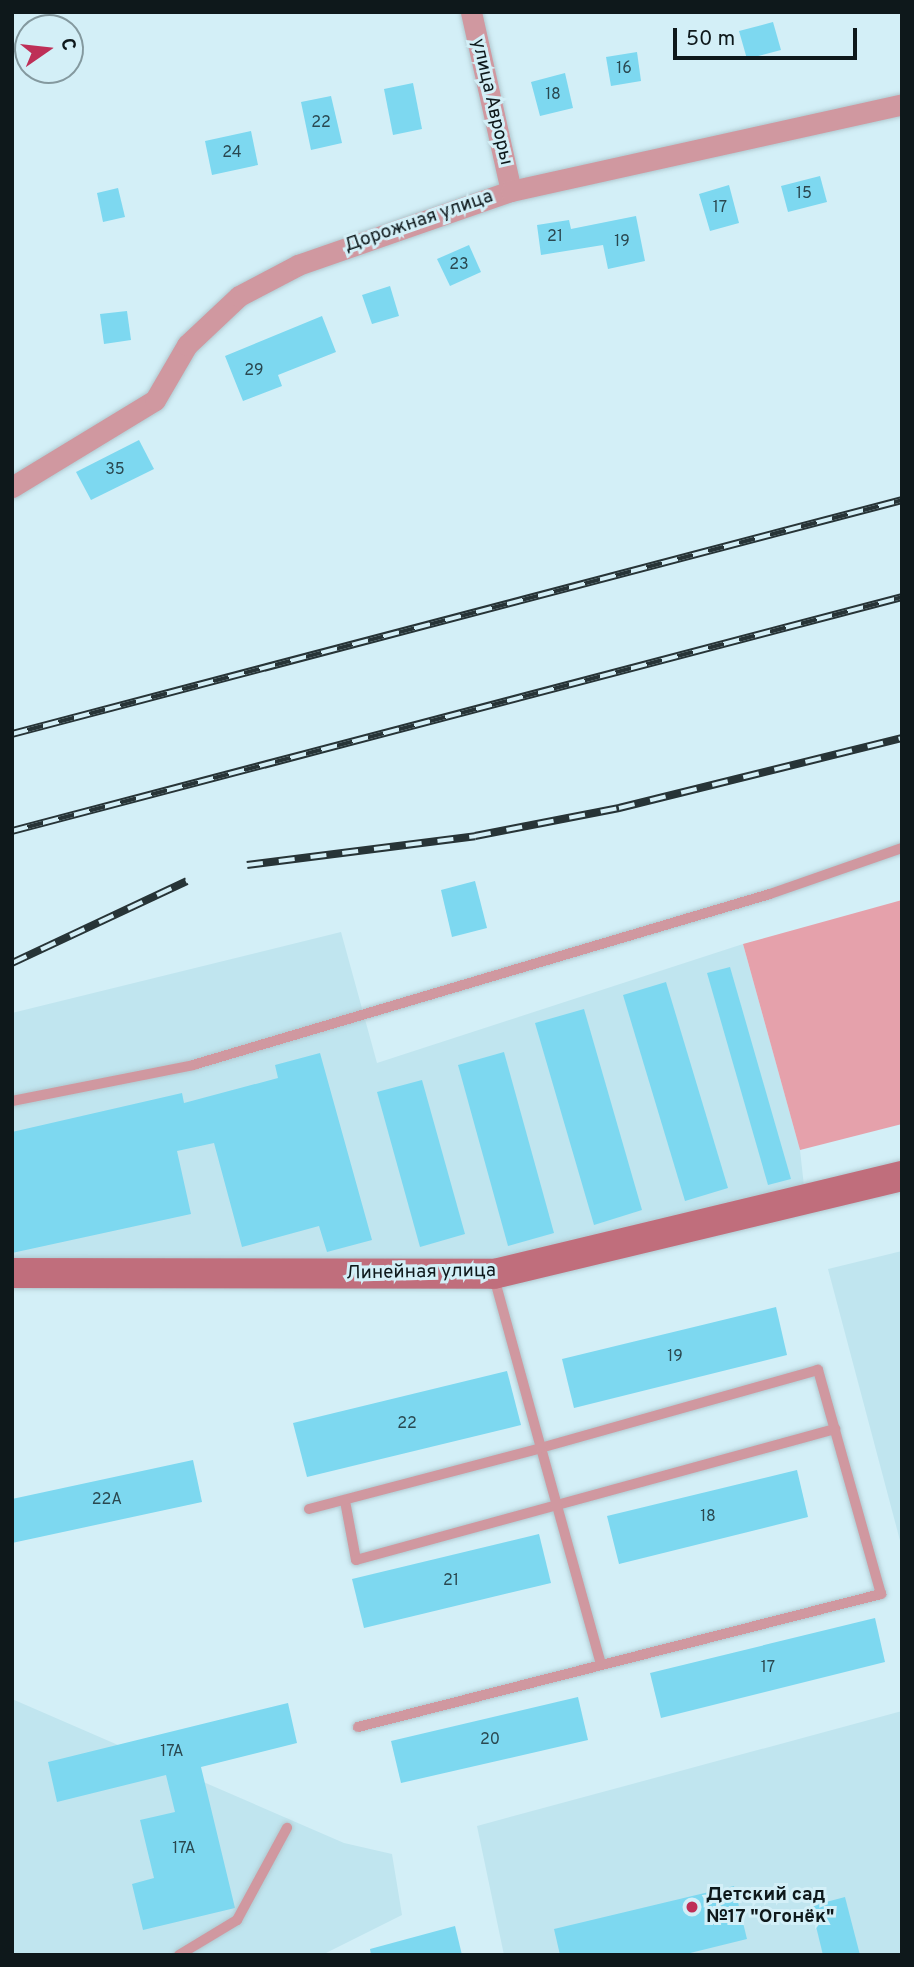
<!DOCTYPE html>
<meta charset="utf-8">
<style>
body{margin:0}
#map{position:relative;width:914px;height:1967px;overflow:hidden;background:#d3eff7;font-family:Overpass,sans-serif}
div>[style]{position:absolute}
.built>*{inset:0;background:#c0e5ef}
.green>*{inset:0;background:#e5a1ab}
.building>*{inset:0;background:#7dd8f0}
.roads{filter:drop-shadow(0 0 2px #b0c8cf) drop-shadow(0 0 2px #b0c8cf)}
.service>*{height:10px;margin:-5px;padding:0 5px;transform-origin:5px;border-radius:5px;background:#d098a0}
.minor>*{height:21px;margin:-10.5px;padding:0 10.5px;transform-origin:10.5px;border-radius:10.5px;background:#d098a0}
.secondary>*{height:30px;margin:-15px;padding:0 15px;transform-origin:15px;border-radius:15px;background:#c06e7c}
.rail>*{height:8px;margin-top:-4px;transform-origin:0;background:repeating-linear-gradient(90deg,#d3eff7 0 16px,#273437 0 32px);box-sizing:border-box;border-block:2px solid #273437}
.dots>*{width:19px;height:19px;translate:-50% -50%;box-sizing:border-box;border:4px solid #d3eff7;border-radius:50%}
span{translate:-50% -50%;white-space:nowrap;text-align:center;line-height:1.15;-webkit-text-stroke:6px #d3eff7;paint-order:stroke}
.number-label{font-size:16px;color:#2a4850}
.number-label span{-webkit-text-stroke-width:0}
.street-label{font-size:19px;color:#0e181b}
.poi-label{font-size:19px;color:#0e181b;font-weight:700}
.left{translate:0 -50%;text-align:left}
.frame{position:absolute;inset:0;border:14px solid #0e181b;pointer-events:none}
.north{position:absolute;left:14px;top:14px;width:70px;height:70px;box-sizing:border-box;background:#d3eff7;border:2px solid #84999f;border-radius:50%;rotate:76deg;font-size:19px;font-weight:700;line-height:28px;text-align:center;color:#0e181b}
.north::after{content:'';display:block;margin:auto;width:24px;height:32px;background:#be2f57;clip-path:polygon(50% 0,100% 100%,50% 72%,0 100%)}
.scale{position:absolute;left:673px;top:28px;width:184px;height:32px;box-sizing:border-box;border:4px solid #0e181b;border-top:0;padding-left:9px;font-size:21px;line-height:24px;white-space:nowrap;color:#0e181b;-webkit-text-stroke:5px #d3eff7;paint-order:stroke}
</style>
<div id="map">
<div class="built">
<div style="clip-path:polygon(341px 932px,377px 1063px,743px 944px,800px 1150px,805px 1195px,549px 1263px,12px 1264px,12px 1013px)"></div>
<div style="clip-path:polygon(902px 1251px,902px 1548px,828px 1269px)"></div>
<div style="clip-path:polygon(12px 1699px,344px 1843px,392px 1854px,402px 1915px,322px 1955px,12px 1955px)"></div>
<div style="clip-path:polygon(902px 1711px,902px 1955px,504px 1955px,477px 1826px)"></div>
</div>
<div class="green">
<div style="clip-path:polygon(902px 900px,902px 1124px,800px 1150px,743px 944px)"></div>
</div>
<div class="building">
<div style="clip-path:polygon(773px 22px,781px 50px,747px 59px,739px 31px)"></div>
<div style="clip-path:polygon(637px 52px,641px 81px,611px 86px,606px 57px)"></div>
<div style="clip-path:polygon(565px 73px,573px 108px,540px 116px,531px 82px)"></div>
<div style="clip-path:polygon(413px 83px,422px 129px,393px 135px,384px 89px)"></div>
<div style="clip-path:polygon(331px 96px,342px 143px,311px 150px,301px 102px)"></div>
<div style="clip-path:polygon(251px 131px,258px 165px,212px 175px,205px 141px)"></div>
<div style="clip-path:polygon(820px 176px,827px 202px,788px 212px,781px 186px)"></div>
<div style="clip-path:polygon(729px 185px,739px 223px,710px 231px,699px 194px)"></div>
<div style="clip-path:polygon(118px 188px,125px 217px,103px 222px,97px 193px)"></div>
<div style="clip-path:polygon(636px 216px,645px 261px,608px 269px,603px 245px,541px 255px,537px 225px,569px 220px,571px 229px)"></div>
<div style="clip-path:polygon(469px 245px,481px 272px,450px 286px,437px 259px)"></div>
<div style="clip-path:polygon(390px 286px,399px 316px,372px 324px,362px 295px)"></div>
<div style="clip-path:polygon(127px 311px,131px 340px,104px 344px,100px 314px)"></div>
<div style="clip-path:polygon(322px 316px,336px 352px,278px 375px,282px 386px,243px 401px,225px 356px)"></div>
<div style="clip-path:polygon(139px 440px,154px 469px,91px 500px,76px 472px)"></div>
<div style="clip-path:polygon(475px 881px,487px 928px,452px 937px,441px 890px)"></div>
<div style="clip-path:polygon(730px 967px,791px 1179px,768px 1185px,707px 973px)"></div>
<div style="clip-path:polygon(666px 982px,728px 1188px,685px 1201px,623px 995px)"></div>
<div style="clip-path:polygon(584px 1009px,642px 1210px,594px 1225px,535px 1023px)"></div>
<div style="clip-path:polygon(504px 1052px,554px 1233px,508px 1246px,458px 1065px)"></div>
<div style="clip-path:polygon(320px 1053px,372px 1240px,327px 1252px,319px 1226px,242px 1247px,214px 1143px,177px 1151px,191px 1214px,12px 1253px,12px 1132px,182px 1093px,184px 1103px,278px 1078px,275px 1065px)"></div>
<div style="clip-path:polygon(422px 1080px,465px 1234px,420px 1247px,377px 1092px)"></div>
<div style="clip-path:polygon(776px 1307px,787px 1355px,574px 1408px,562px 1359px)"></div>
<div style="clip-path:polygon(507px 1371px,521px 1425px,307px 1477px,293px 1423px)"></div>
<div style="clip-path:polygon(193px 1460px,202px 1502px,12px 1543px,12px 1499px)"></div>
<div style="clip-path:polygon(797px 1470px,808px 1517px,619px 1564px,607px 1516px)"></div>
<div style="clip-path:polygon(539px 1534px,551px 1583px,364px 1628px,352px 1579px)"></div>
<div style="clip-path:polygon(875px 1618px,885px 1662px,661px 1718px,650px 1673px)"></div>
<div style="clip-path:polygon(578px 1697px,588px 1740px,401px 1783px,391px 1741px)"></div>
<div style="clip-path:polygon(288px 1703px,297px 1743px,201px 1767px,235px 1908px,143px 1930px,132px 1884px,154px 1878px,140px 1820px,175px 1812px,166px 1775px,57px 1802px,48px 1762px)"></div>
<div style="clip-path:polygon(734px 1886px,747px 1939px,682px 1955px,560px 1955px,554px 1929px)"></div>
<div style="clip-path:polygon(845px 1897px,860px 1955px,823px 1955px,811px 1906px)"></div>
<div style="clip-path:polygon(455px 1926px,462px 1955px,371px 1955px,370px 1949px)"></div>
</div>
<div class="roads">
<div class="service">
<div style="left:12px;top:1101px;width:185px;rotate:-11.2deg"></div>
<div style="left:193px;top:1065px;width:602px;rotate:-16.51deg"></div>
<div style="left:770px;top:894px;width:140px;rotate:-19.2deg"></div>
<div style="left:345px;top:1501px;width:60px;rotate:79.4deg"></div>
<div style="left:356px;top:1560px;width:497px;rotate:-15.3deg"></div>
<div style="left:309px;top:1509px;width:240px;rotate:-14.7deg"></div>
<div style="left:541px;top:1448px;width:224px;rotate:74.5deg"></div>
<div style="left:358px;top:1727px;width:540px;rotate:-14.27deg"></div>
<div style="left:881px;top:1594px;width:233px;rotate:-105.7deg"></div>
<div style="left:818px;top:1370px;width:288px;rotate:164.3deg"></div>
<div style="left:541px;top:1448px;width:177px;rotate:-105.4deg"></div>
<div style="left:179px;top:1955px;width:68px;rotate:-31.1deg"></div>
<div style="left:237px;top:1920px;width:105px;rotate:-61.5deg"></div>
</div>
<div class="minor">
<div style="left:471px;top:12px;width:183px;rotate:77.4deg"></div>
<div style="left:12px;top:487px;width:167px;rotate:-31.3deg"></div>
<div style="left:155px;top:400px;width:64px;rotate:-59.8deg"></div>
<div style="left:187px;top:345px;width:71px;rotate:-43.3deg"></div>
<div style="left:239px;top:296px;width:67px;rotate:-27.7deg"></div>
<div style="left:298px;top:265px;width:225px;rotate:-19.2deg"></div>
<div style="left:511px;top:191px;width:401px;rotate:-12.5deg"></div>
</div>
<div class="secondary">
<div style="left:12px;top:1273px;width:482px;rotate:0.1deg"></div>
<div style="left:494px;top:1274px;width:420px;rotate:-13.5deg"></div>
</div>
</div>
<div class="rail">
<div style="left:12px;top:734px;width:920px;rotate:-14.73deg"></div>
<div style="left:12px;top:831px;width:920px;rotate:-14.73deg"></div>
<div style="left:247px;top:865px;width:230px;rotate:-7.2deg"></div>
<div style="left:475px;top:836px;width:147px;rotate:-11deg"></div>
<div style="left:619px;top:808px;width:292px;rotate:-13.9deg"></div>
<div style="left:12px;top:963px;width:193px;rotate:-25.1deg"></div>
</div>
<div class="dots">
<div style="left:692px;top:1907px;background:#be2f57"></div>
</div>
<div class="number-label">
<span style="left:624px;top:69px">16</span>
<span style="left:553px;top:95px">18</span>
<span style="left:321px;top:123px">22</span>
<span style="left:232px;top:153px">24</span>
<span style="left:804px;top:194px">15</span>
<span style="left:720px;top:208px">17</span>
<span style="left:555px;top:237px">21</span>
<span style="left:622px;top:242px">19</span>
<span style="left:459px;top:265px">23</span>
<span style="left:254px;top:371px">29</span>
<span style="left:115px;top:470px">35</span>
<span style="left:675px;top:1357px">19</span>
<span style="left:407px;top:1424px">22</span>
<span style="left:107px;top:1500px">22А</span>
<span style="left:708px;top:1517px">18</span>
<span style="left:451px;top:1581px">21</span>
<span style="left:768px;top:1668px">17</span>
<span style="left:490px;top:1740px">20</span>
<span style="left:172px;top:1752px">17А</span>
<span style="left:184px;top:1849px">17А</span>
</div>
<div class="street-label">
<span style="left:491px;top:102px;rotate:77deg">улица Авроры</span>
<span style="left:419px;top:222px;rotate:-19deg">Дорожная улица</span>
<span style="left:421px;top:1273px;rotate:-1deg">Линейная улица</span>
</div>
<div class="poi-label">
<span class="left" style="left:706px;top:1907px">Детский сад<br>№17 "Огонёк"</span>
</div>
<div class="frame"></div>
<div class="north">С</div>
<div class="scale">50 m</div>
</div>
